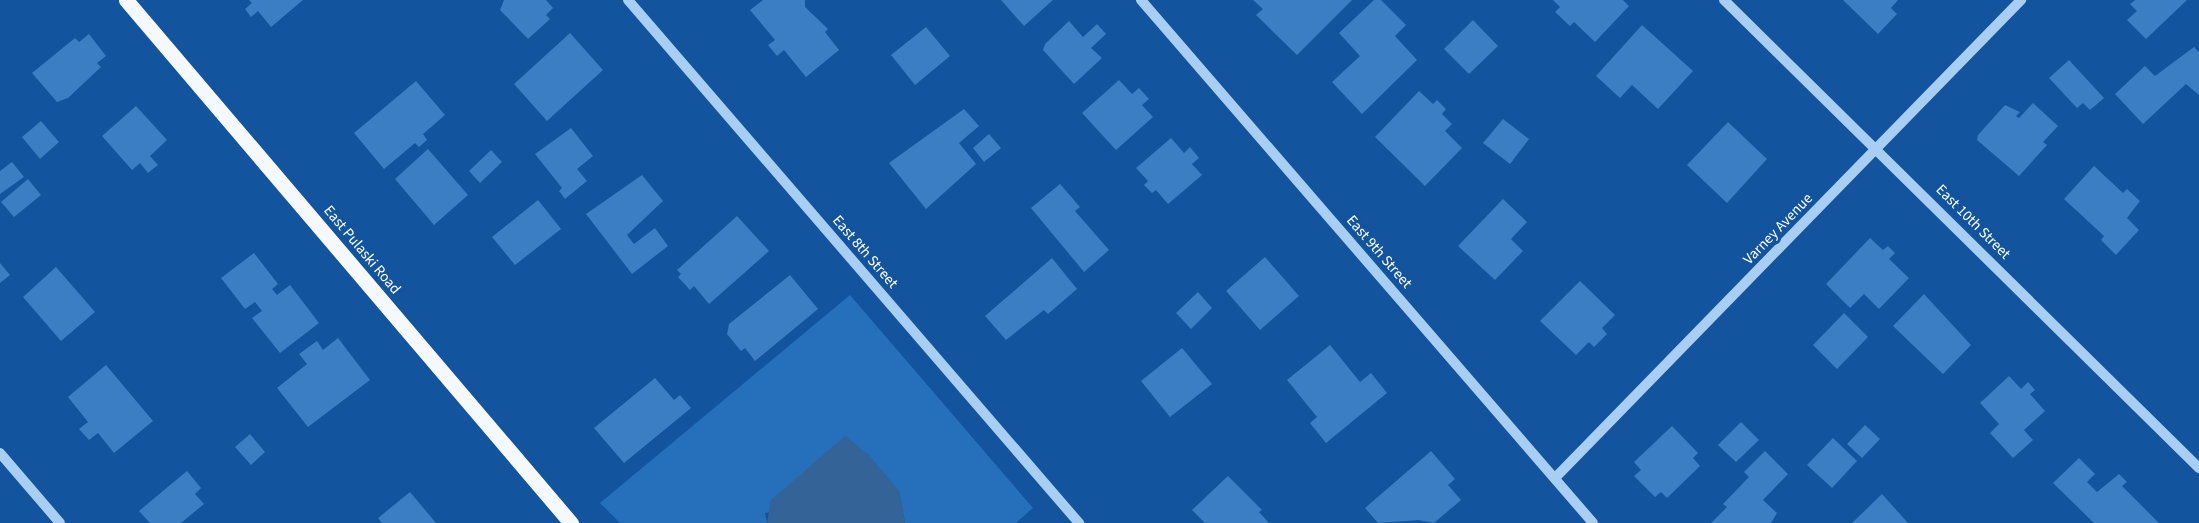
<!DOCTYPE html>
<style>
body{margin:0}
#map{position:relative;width:2199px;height:523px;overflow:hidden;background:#12549d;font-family:"Source Sans 3",sans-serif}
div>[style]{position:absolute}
.green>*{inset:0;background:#256fbb}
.water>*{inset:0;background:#346398}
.building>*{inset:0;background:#3b7ec4}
.minor>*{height:10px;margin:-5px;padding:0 5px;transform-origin:5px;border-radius:5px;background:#a8cef4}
.major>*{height:15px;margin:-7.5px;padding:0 7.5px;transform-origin:7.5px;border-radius:7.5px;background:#f5f9ff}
span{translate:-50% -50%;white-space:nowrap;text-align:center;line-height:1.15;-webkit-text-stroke:6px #12549d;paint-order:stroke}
.street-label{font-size:15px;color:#fff}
</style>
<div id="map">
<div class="green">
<div style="clip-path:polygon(850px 295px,1033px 508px,1016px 523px,905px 523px,899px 491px,765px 513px,767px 523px,620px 523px,600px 503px)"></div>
</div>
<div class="water">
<div style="clip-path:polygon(845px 436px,868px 454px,899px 491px,905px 523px,767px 523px,771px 500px)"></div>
</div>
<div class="building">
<div style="clip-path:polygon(249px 0,303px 0,271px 27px,258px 11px,251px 17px,245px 9px,252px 3px)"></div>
<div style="clip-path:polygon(504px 0,546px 0,553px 8px,546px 15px,550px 19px,528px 39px,500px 10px)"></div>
<div style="clip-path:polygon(763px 0,805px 0,805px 7px,828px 29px,825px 32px,839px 50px,806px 77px,784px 50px,777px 56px,768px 45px,775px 40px,750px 10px)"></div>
<div style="clip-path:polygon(1001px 0,1053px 0,1024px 26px)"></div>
<div style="clip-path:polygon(1253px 0,1352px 0,1297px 55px,1256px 15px,1263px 9px)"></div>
<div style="clip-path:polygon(1374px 0,1381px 0,1406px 25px,1395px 36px,1417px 60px,1362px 114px,1332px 82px,1360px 56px,1339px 33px)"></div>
<div style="clip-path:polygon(1553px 0,1623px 0,1629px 6px,1595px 42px,1574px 22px,1570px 26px,1555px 12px,1560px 7px)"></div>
<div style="clip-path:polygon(1843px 0,1898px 0,1891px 8px,1897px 14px,1878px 34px)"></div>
<div style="clip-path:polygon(2135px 0,2187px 0,2146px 39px,2127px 20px,2137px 11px,2130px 4px)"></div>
<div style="clip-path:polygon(1473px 20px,1498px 46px,1469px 74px,1444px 49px)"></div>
<div style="clip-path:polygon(1069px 21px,1083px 37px,1097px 24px,1106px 34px,1091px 48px,1102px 58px,1074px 84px,1043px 50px,1045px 44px)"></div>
<div style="clip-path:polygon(1642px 25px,1693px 71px,1658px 109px,1632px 85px,1620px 98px,1596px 76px)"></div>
<div style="clip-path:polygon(926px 27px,950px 56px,915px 85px,891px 55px)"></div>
<div style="clip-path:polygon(570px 33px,603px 70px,547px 121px,514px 84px)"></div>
<div style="clip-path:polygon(89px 34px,106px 56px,97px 63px,101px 67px,68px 98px,57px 102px,32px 73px,75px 38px,79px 42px)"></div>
<div style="clip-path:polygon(2194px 47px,2199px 52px,2199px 95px,2186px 84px,2143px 124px,2115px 94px,2145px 66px,2155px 76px)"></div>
<div style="clip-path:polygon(2069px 60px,2104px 98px,2090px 110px,2083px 103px,2077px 108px,2049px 78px)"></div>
<div style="clip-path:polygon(1119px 80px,1132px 94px,1139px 88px,1149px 99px,1142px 105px,1153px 117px,1116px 150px,1082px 113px)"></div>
<div style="clip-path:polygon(416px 81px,445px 115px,423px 134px,427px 140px,419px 147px,415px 143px,384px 169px,354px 133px)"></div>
<div style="clip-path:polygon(1419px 91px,1433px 104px,1437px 100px,1446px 109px,1442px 114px,1452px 124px,1445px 131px,1462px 148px,1425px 186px,1375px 137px)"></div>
<div style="clip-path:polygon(2033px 103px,2058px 126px,2043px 142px,2047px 145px,2019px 176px,1977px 140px,1978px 135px,2005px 105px,2020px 112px,2016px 116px,2019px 118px)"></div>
<div style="clip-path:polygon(136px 106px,167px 140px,150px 156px,158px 165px,148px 173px,140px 163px,132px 170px,102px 136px)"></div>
<div style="clip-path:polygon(964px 109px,979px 126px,959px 143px,976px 164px,926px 209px,889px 163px)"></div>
<div style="clip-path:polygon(1503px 119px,1529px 139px,1510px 164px,1483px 143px)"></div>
<div style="clip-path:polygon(41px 121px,59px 142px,40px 159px,22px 137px)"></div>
<div style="clip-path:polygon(1728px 122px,1767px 159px,1727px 203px,1687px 165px)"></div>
<div style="clip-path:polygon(571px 128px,593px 156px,577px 169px,587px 181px,565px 199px,559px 191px,562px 188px,535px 154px)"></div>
<div style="clip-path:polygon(989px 134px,1001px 148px,984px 162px,973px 148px)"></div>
<div style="clip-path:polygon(1171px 138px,1184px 153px,1190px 147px,1199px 158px,1192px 164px,1202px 175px,1168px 204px,1156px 190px,1152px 193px,1144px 185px,1148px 181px,1136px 168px)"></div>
<div style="clip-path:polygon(428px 149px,468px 195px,434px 225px,395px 179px)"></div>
<div style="clip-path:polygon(491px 150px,502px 162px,480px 183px,469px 171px)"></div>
<div style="clip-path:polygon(12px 162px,24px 177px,0 194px,0 171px)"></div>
<div style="clip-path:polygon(2094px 166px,2123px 193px,2127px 189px,2140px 201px,2127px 218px,2139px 230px,2116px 255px,2101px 240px,2104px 236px,2064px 199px)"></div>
<div style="clip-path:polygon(642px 175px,663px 201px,627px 235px,634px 244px,655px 228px,668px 246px,632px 274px,586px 214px)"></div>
<div style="clip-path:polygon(28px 179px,41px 195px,14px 217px,1px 202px)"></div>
<div style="clip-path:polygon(1060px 184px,1080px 207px,1075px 211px,1109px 250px,1084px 272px,1031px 208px)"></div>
<div style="clip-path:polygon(1503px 199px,1527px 222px,1511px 239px,1523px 251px,1495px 280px,1458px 246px)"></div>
<div style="clip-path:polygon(538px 200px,561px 229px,515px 265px,492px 237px)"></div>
<div style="clip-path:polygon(737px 216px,769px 251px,709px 304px,694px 286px,690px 290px,678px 277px,681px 274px,677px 270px)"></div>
<div style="clip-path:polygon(1870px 238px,1883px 250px,1888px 246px,1895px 253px,1889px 259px,1909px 278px,1879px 309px,1864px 294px,1850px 308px,1826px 284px)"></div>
<div style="clip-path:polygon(254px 253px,278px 284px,272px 289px,277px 295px,290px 285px,319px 323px,280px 353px,252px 318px,262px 311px,255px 302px,245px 309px,221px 278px)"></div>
<div style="clip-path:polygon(1265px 257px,1299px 296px,1260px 330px,1226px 291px)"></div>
<div style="clip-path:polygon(1052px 258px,1077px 289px,1048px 314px,1044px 310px,1006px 340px,985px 316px)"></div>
<div style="clip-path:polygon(0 263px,10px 275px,0 283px)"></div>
<div style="clip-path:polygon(56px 267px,95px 312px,61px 341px,23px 297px)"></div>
<div style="clip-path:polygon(790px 275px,818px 309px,755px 361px,745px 348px,741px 351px,727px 334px,729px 324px)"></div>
<div style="clip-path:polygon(1580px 281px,1615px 315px,1602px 328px,1607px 334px,1594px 347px,1589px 342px,1576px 355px,1540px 321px)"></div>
<div style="clip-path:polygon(1198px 292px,1212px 308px,1191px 329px,1176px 313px)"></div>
<div style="clip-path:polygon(1924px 294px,1971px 345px,1943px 374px,1893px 326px)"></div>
<div style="clip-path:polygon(1844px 313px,1868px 337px,1837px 369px,1813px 345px)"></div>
<div style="clip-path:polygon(338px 338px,370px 380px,308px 427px,277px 388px,307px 364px,299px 354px,317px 341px,323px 350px)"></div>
<div style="clip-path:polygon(1330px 345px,1360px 382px,1371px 373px,1387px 393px,1326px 443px,1310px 423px,1317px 417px,1287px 380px)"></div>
<div style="clip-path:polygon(1182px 348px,1212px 384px,1170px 417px,1141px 381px)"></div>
<div style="clip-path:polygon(106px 365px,153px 421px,114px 453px,98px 433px,89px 440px,79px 429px,88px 422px,68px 397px)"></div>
<div style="clip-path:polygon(2009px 376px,2021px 389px,2028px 382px,2035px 390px,2030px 394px,2045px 411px,2024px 430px,2033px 440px,2013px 458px,1990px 433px,1999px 424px,1980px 403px)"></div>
<div style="clip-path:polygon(655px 378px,674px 400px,680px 395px,691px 408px,624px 463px,594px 428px)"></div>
<div style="clip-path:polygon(1741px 422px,1759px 440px,1736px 462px,1718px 445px)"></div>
<div style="clip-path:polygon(1865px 425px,1880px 439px,1862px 458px,1847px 444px)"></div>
<div style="clip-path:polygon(1672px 426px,1698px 453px,1693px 458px,1700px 466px,1667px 498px,1661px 492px,1655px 497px,1634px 476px,1641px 470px,1634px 462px)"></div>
<div style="clip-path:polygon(250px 434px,265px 452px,251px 465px,235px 447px)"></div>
<div style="clip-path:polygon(1833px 438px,1857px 461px,1832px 488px,1807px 465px)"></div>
<div style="clip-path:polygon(1431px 451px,1455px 479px,1448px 485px,1461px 500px,1434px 523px,1419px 520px,1378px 523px,1365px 508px)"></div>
<div style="clip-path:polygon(1765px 451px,1788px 474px,1763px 500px,1777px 513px,1771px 523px,1711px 523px,1727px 507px,1723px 504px,1749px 477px,1744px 472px)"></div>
<div style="clip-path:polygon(2079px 458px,2095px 474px,2087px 482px,2097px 492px,2119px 474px,2127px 482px,2122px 486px,2159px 523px,2094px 523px,2053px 483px)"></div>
<div style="clip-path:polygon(187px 471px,201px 488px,195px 494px,204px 504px,181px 523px,150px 523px,139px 511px)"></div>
<div style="clip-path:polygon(1228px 476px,1262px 510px,1259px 512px,1269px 523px,1205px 523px,1192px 510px)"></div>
<div style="clip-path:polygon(410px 492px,436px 523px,382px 523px,378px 518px)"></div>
<div style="clip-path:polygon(1882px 494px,1908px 523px,1852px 523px)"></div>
</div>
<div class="minor">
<div style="left:628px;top:0;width:691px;rotate:49.23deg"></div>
<div style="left:1141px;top:0;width:691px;rotate:49.16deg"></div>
<div style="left:1724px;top:0;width:667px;rotate:44.57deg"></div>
<div style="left:0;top:453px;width:92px;rotate:49.4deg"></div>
<div style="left:1555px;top:478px;width:668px;rotate:-45.73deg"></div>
</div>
<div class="major">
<div style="left:126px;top:0;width:687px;rotate:49.61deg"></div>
</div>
<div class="street-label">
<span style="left:1973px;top:222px;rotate:45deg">East 10th Street</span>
<span style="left:1778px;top:229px;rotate:-46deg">Varney Avenue</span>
<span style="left:362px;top:250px;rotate:50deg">East Pulaski Road</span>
<span style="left:865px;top:252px;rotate:49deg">East 8th Street</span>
<span style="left:1379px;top:252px;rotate:49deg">East 9th Street</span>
</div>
</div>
